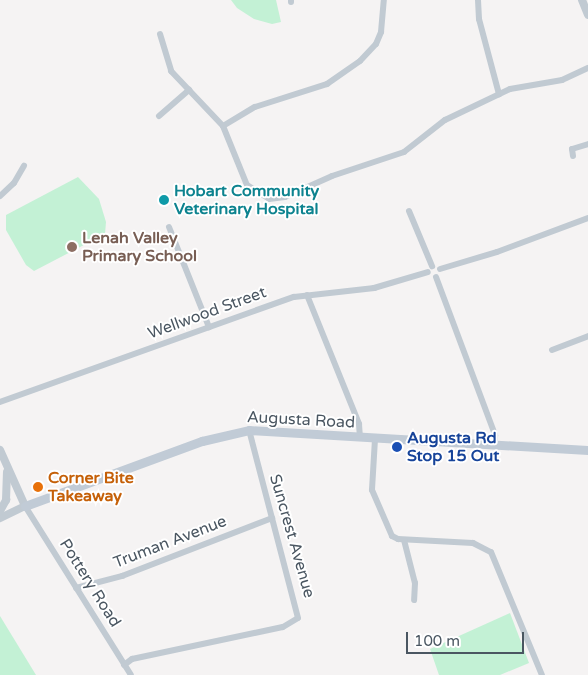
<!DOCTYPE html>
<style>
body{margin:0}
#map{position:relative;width:588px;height:675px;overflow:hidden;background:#f5f3f3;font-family:"Varela Round",sans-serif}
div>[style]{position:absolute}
.green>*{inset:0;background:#c3f1d5}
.minor>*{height:6px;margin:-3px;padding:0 3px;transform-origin:3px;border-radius:3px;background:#c1cad2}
.tertiary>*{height:8px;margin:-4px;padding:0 4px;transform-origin:4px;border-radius:4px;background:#c1cad2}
.secondary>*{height:9px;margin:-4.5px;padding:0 4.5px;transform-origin:4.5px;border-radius:4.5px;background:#c1cbd6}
.dots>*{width:14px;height:14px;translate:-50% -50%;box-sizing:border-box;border:2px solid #fff;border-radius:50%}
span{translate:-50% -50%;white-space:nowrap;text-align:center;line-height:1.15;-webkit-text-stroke:4px #fff;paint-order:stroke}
.culture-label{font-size:16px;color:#0d838f;font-weight:700}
.left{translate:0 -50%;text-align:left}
.education-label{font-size:16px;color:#785e54;font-weight:700}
.street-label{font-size:16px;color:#4a5661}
.transit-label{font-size:16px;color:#164399;font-weight:700}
.food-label{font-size:16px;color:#c56008;font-weight:700}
.scale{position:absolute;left:406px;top:632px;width:118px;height:22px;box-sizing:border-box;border:2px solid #4a5661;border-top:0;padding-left:6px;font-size:15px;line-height:18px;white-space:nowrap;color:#4a5661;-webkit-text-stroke:4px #fff;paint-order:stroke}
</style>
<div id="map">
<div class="green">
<div style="clip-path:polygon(231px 0,276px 0,281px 22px,272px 24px,254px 19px,237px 8px)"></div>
<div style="clip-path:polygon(78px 177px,99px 199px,106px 222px,105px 234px,34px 271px,26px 265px,6px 230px,6px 215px)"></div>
<div style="clip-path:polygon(510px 613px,529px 663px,500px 675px,439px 675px,430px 649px)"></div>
<div style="clip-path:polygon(0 616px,36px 675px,0 675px)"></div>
</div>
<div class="minor">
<div style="left:478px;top:0;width:19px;rotate:87deg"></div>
<div style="left:479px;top:19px;width:78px;rotate:75.1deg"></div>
<div style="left:291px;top:2px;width:2px;rotate:-90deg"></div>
<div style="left:160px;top:34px;width:39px;rotate:73deg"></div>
<div style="left:171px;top:71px;width:76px;rotate:46.6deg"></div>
<div style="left:223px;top:126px;width:64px;rotate:67.9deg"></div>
<div style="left:247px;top:185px;width:26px;rotate:32deg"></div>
<div style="left:269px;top:199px;width:16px;rotate:-7deg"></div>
<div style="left:285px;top:197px;width:51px;rotate:-24.1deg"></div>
<div style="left:332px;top:176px;width:76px;rotate:-18.4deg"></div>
<div style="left:404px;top:152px;width:52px;rotate:-38deg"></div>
<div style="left:445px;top:120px;width:72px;rotate:-25.5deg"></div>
<div style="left:510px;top:89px;width:53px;rotate:-9.8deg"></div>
<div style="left:562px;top:80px;width:29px;rotate:-25deg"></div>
<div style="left:159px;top:116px;width:40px;rotate:-41deg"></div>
<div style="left:223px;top:126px;width:37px;rotate:-31deg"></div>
<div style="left:255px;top:107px;width:76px;rotate:-17.7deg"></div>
<div style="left:327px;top:84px;width:40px;rotate:-34.9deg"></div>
<div style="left:360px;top:61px;width:23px;rotate:-47deg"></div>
<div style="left:376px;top:44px;width:13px;rotate:-67deg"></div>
<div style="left:381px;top:32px;width:32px;rotate:-85deg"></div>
<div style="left:573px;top:156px;width:7px;rotate:-98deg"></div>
<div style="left:572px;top:149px;width:17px;rotate:-17deg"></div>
<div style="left:0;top:196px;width:19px;rotate:-43deg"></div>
<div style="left:14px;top:183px;width:20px;rotate:-60deg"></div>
<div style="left:409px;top:211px;width:60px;rotate:67.3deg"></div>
<div style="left:169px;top:227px;width:108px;rotate:68.2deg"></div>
<div style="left:440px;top:269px;width:59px;rotate:-16.6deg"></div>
<div style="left:497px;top:252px;width:97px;rotate:-20.5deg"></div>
<div style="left:436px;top:277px;width:169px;rotate:69.5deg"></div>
<div style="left:495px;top:435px;width:10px;rotate:90deg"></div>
<div style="left:307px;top:295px;width:139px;rotate:68deg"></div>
<div style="left:359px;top:424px;width:14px;rotate:86deg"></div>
<div style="left:552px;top:350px;width:39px;rotate:-21deg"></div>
<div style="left:0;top:402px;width:312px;rotate:-19.7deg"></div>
<div style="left:294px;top:297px;width:81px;rotate:-6.4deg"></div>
<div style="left:374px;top:288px;width:56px;rotate:-16.5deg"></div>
<div style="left:375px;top:439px;width:51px;rotate:93.4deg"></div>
<div style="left:372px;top:490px;width:50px;rotate:66.5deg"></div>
<div style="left:392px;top:536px;width:7px;rotate:27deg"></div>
<div style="left:398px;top:539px;width:75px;rotate:3.1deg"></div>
<div style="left:473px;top:543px;width:20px;rotate:27deg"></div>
<div style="left:491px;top:552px;width:133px;rotate:67.5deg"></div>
<div style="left:25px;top:506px;width:199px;rotate:57.9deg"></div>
<div style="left:404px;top:540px;width:44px;rotate:75.7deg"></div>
<div style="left:415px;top:583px;width:17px;rotate:93deg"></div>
<div style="left:76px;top:588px;width:48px;rotate:-14.6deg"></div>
<div style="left:122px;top:576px;width:161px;rotate:-21.1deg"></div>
<div style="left:124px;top:665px;width:10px;rotate:-37deg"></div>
<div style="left:132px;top:659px;width:154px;rotate:-12deg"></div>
<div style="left:283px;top:627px;width:17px;rotate:-31deg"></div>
<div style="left:298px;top:618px;width:194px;rotate:-104.6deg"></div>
</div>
<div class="tertiary">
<div style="left:582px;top:0;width:16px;rotate:68deg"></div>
<div style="left:0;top:450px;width:61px;rotate:65.9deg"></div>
<div style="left:25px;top:506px;width:28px;rotate:154deg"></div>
<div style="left:0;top:511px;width:13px;rotate:-61deg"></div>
<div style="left:6px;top:500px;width:28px;rotate:-88deg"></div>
</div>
<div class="secondary">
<div style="left:25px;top:506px;width:189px;rotate:-20.2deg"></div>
<div style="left:202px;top:441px;width:48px;rotate:-13.2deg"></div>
<div style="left:249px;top:430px;width:340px;rotate:3.4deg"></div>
</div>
<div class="dots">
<div style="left:164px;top:200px;background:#0f9aa8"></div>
<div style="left:72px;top:247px;background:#8d6e63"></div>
<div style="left:397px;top:447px;background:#1a4fb4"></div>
<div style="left:38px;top:487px;background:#e8710a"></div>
</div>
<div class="culture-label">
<span class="left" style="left:174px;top:200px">Hobart Community<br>Veterinary Hospital</span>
</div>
<div class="education-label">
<span class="left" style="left:82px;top:247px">Lenah Valley<br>Primary School</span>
</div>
<div class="street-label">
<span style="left:207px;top:313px;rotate:-20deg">Wellwood Street</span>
<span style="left:301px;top:420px;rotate:3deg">Augusta Road</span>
<span style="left:292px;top:536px;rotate:74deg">Suncrest Avenue</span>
<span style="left:170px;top:542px;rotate:-21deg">Truman Avenue</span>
<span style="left:90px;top:583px;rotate:58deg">Pottery Road</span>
</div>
<div class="transit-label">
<span class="left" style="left:407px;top:447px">Augusta Rd<br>Stop 15 Out</span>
</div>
<div class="food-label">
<span class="left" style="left:48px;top:487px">Corner Bite<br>Takeaway</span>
</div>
<div class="scale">100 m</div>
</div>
